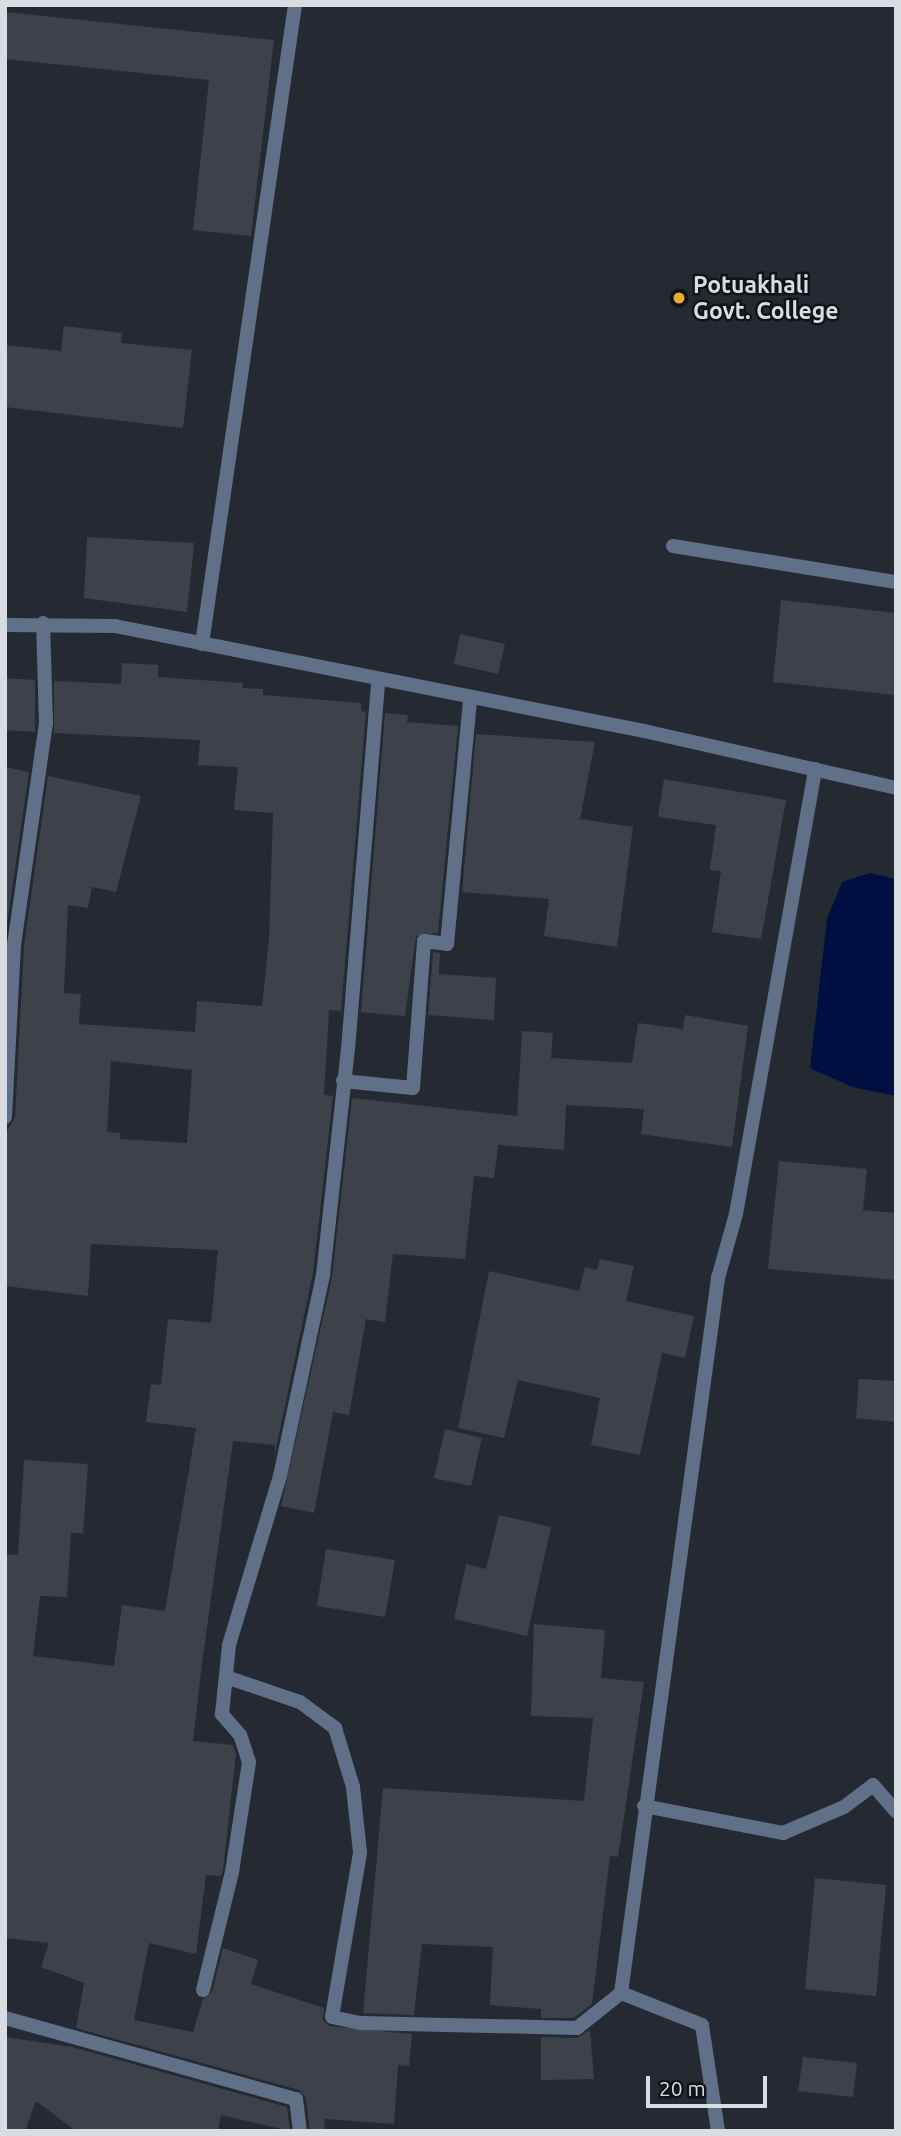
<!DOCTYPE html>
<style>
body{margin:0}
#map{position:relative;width:901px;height:2136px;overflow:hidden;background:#252a32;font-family:Ubuntu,sans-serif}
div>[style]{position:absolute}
.water>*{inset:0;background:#000f41}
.building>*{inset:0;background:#3d424a}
.service>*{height:14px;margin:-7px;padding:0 7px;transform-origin:7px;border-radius:7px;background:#607089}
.minor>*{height:14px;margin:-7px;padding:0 7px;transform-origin:7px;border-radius:7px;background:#607089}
.tertiary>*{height:14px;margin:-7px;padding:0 7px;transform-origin:7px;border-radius:7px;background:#607089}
.dots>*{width:19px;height:19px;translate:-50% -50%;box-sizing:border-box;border:4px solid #111316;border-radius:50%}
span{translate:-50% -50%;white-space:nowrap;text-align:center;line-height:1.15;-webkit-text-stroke:5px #111316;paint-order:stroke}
.poi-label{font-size:23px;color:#d9dce1;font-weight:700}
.left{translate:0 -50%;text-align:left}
.frame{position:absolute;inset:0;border:7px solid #d9dce1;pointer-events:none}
.scale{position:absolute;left:646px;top:2076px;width:121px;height:32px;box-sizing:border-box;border:4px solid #d9dce1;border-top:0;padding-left:9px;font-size:21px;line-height:24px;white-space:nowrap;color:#d9dce1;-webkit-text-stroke:5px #111316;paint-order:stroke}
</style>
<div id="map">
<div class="water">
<div style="clip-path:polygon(870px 873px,896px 879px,896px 1096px,852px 1087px,810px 1068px,827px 919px,842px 882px)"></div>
</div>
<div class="building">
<div style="clip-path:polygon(5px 12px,274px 40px,251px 236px,193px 230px,209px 80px,5px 59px)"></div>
<div style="clip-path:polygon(64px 326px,122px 333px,121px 343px,192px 350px,183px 428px,5px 407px,5px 345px,61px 351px)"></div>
<div style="clip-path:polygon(87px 537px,194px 543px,187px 612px,84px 598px)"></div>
<div style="clip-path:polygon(781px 600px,896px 613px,896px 695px,773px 682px)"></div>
<div style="clip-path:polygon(460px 634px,505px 644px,498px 674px,454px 664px)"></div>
<div style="clip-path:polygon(evenodd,122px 663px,158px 665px,158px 677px,243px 683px,243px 688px,263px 689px,263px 695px,361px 703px,361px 711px,366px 712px,341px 1011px,329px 1010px,324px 1095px,333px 1096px,313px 1273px,274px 1458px,275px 1445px,233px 1441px,202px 1663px,193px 1741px,233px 1745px,236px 1754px,223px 1870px,221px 1876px,206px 1875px,196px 1954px,149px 1943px,134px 2020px,193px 2032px,203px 1999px,212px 1992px,223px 1948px,258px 1960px,251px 1984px,324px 2008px,323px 2020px,329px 2026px,412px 2034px,409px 2066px,398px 2065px,394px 2124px,325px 2119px,324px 2131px,310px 2131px,306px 2098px,299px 2090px,76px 2028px,84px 1983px,41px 1967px,49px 1943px,5px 1938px,5px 1554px,18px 1555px,24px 1460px,88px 1464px,83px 1533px,71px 1533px,67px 1597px,40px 1596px,33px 1656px,114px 1666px,122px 1605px,165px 1611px,196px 1428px,146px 1422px,151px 1384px,161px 1385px,168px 1319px,211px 1323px,218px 1250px,91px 1244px,88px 1296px,5px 1286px,5px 1135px,15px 1117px,24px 946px,48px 776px,141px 796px,116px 892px,92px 887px,88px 908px,68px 905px,64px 993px,81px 994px,79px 1024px,195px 1032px,197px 1001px,262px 1006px,269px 939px,273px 813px,234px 810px,238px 767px,198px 765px,200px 740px,54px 733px,54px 681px,121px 684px,122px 663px,111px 1061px,192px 1070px,187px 1143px,120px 1139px,120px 1133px,107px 1132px,111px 1061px)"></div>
<div style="clip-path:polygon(5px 678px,35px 680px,35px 732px,5px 730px)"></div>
<div style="clip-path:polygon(385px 713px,408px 715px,407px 722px,458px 726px,438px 933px,416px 936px,405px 1016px,361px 1012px)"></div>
<div style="clip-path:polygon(476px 734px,595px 742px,580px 819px,633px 827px,617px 947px,544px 936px,549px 899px,462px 892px)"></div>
<div style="clip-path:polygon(5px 767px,29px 772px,5px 938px)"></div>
<div style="clip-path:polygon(664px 779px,786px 800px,761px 939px,712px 932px,721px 871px,710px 870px,716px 825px,658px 817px)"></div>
<div style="clip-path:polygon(433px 952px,440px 953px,439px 974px,496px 978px,494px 1020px,428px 1015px)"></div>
<div style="clip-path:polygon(685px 1015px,748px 1026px,732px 1147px,641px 1134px,644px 1109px,566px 1105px,564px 1150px,498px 1145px,494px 1178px,474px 1176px,465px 1259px,393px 1254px,385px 1322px,366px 1319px,349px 1415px,333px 1412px,314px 1513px,281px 1506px,332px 1277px,352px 1098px,517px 1116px,522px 1031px,553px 1033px,551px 1058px,632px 1063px,638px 1023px,683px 1029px)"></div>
<div style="clip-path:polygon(779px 1161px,867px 1169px,863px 1210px,896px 1213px,896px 1280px,768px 1269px)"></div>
<div style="clip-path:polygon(600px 1259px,634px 1266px,626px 1301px,694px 1316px,685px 1358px,662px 1353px,640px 1455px,591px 1445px,600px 1398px,518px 1380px,504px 1438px,458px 1428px,489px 1271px,579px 1291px,585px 1267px,597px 1270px)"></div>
<div style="clip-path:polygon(859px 1379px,896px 1381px,896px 1422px,856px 1418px)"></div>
<div style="clip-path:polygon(445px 1429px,482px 1438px,471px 1486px,434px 1478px)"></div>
<div style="clip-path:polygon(499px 1515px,551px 1527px,527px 1636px,454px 1619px,466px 1564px,486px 1569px)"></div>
<div style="clip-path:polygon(326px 1549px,395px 1560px,385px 1617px,317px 1606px)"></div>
<div style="clip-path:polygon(534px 1624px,605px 1630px,601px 1678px,644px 1682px,618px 1857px,610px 1856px,592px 2004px,574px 2018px,541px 2018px,541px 2009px,490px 2005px,493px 1947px,422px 1944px,414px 2015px,363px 2013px,383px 1788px,584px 1801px,593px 1718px,531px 1716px)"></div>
<div style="clip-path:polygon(815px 1878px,886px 1885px,876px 1996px,805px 1989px)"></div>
<div style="clip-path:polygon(590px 2030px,594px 2079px,541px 2080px,541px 2037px,577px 2038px)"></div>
<div style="clip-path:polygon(5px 2037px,72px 2047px,287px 2107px,290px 2131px,221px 2115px,218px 2131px,76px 2131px,36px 2101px,25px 2131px,5px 2131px)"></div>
<div style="clip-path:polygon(803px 2057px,857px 2063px,853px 2097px,798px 2091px)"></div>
</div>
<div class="service">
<div style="left:673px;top:546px;width:226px;rotate:9.2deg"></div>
</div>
<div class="minor">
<div style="left:202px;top:644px;width:646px;rotate:-81.72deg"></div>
<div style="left:343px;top:1081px;width:70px;rotate:5.7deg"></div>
<div style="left:413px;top:1088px;width:147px;rotate:-85.7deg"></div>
<div style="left:424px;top:941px;width:23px;rotate:7deg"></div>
<div style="left:447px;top:944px;width:245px;rotate:-84.6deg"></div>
<div style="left:5px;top:1117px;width:172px;rotate:-87deg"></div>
<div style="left:14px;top:945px;width:224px;rotate:-81.8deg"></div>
<div style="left:46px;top:723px;width:100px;rotate:-91.7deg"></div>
<div style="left:226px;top:1677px;width:78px;rotate:18.7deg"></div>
<div style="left:300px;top:1702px;width:44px;rotate:36.6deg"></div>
<div style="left:335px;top:1728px;width:62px;rotate:73deg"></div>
<div style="left:353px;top:1787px;width:66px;rotate:83.9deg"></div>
<div style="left:360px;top:1853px;width:166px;rotate:99.7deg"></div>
<div style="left:332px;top:2017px;width:30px;rotate:12deg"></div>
<div style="left:361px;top:2023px;width:216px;rotate:1.3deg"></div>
<div style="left:577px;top:2028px;width:56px;rotate:-38.5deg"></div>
<div style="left:644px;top:1806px;width:142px;rotate:11deg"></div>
<div style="left:783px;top:1833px;width:66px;rotate:-23.1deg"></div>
<div style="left:844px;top:1807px;width:36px;rotate:-37deg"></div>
<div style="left:873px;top:1785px;width:35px;rotate:49deg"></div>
<div style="left:203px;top:1990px;width:122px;rotate:-76.2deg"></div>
<div style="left:232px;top:1872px;width:111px;rotate:-81.2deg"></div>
<div style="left:249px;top:1762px;width:28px;rotate:-108deg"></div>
<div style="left:240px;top:1735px;width:28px;rotate:-131deg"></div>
<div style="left:222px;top:1714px;width:69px;rotate:-84.2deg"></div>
<div style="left:229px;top:1645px;width:177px;rotate:-73.2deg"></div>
<div style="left:280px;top:1476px;width:206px;rotate:-77.9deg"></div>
<div style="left:323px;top:1275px;width:227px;rotate:-83.7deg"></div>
<div style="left:348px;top:1049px;width:368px;rotate:-85.3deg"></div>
<div style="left:5px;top:2018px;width:302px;rotate:15.6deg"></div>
<div style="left:296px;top:2099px;width:32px;rotate:83deg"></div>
<div style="left:718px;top:2131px;width:107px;rotate:-98.6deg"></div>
<div style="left:702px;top:2025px;width:87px;rotate:-158.4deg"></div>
<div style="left:621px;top:1993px;width:722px;rotate:-82.27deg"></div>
<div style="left:718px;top:1278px;width:66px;rotate:-74.3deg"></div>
<div style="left:736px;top:1214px;width:452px;rotate:-79.9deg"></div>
</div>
<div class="tertiary">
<div style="left:5px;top:625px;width:110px;rotate:0.5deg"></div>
<div style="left:115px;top:626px;width:539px;rotate:11.23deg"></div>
<div style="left:644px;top:731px;width:258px;rotate:12.7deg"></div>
</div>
<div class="dots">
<div style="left:679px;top:298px;background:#e7ac37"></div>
</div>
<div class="poi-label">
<span class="left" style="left:693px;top:298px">Potuakhali<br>Govt. College</span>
</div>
<div class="frame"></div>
<div class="scale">20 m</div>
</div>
